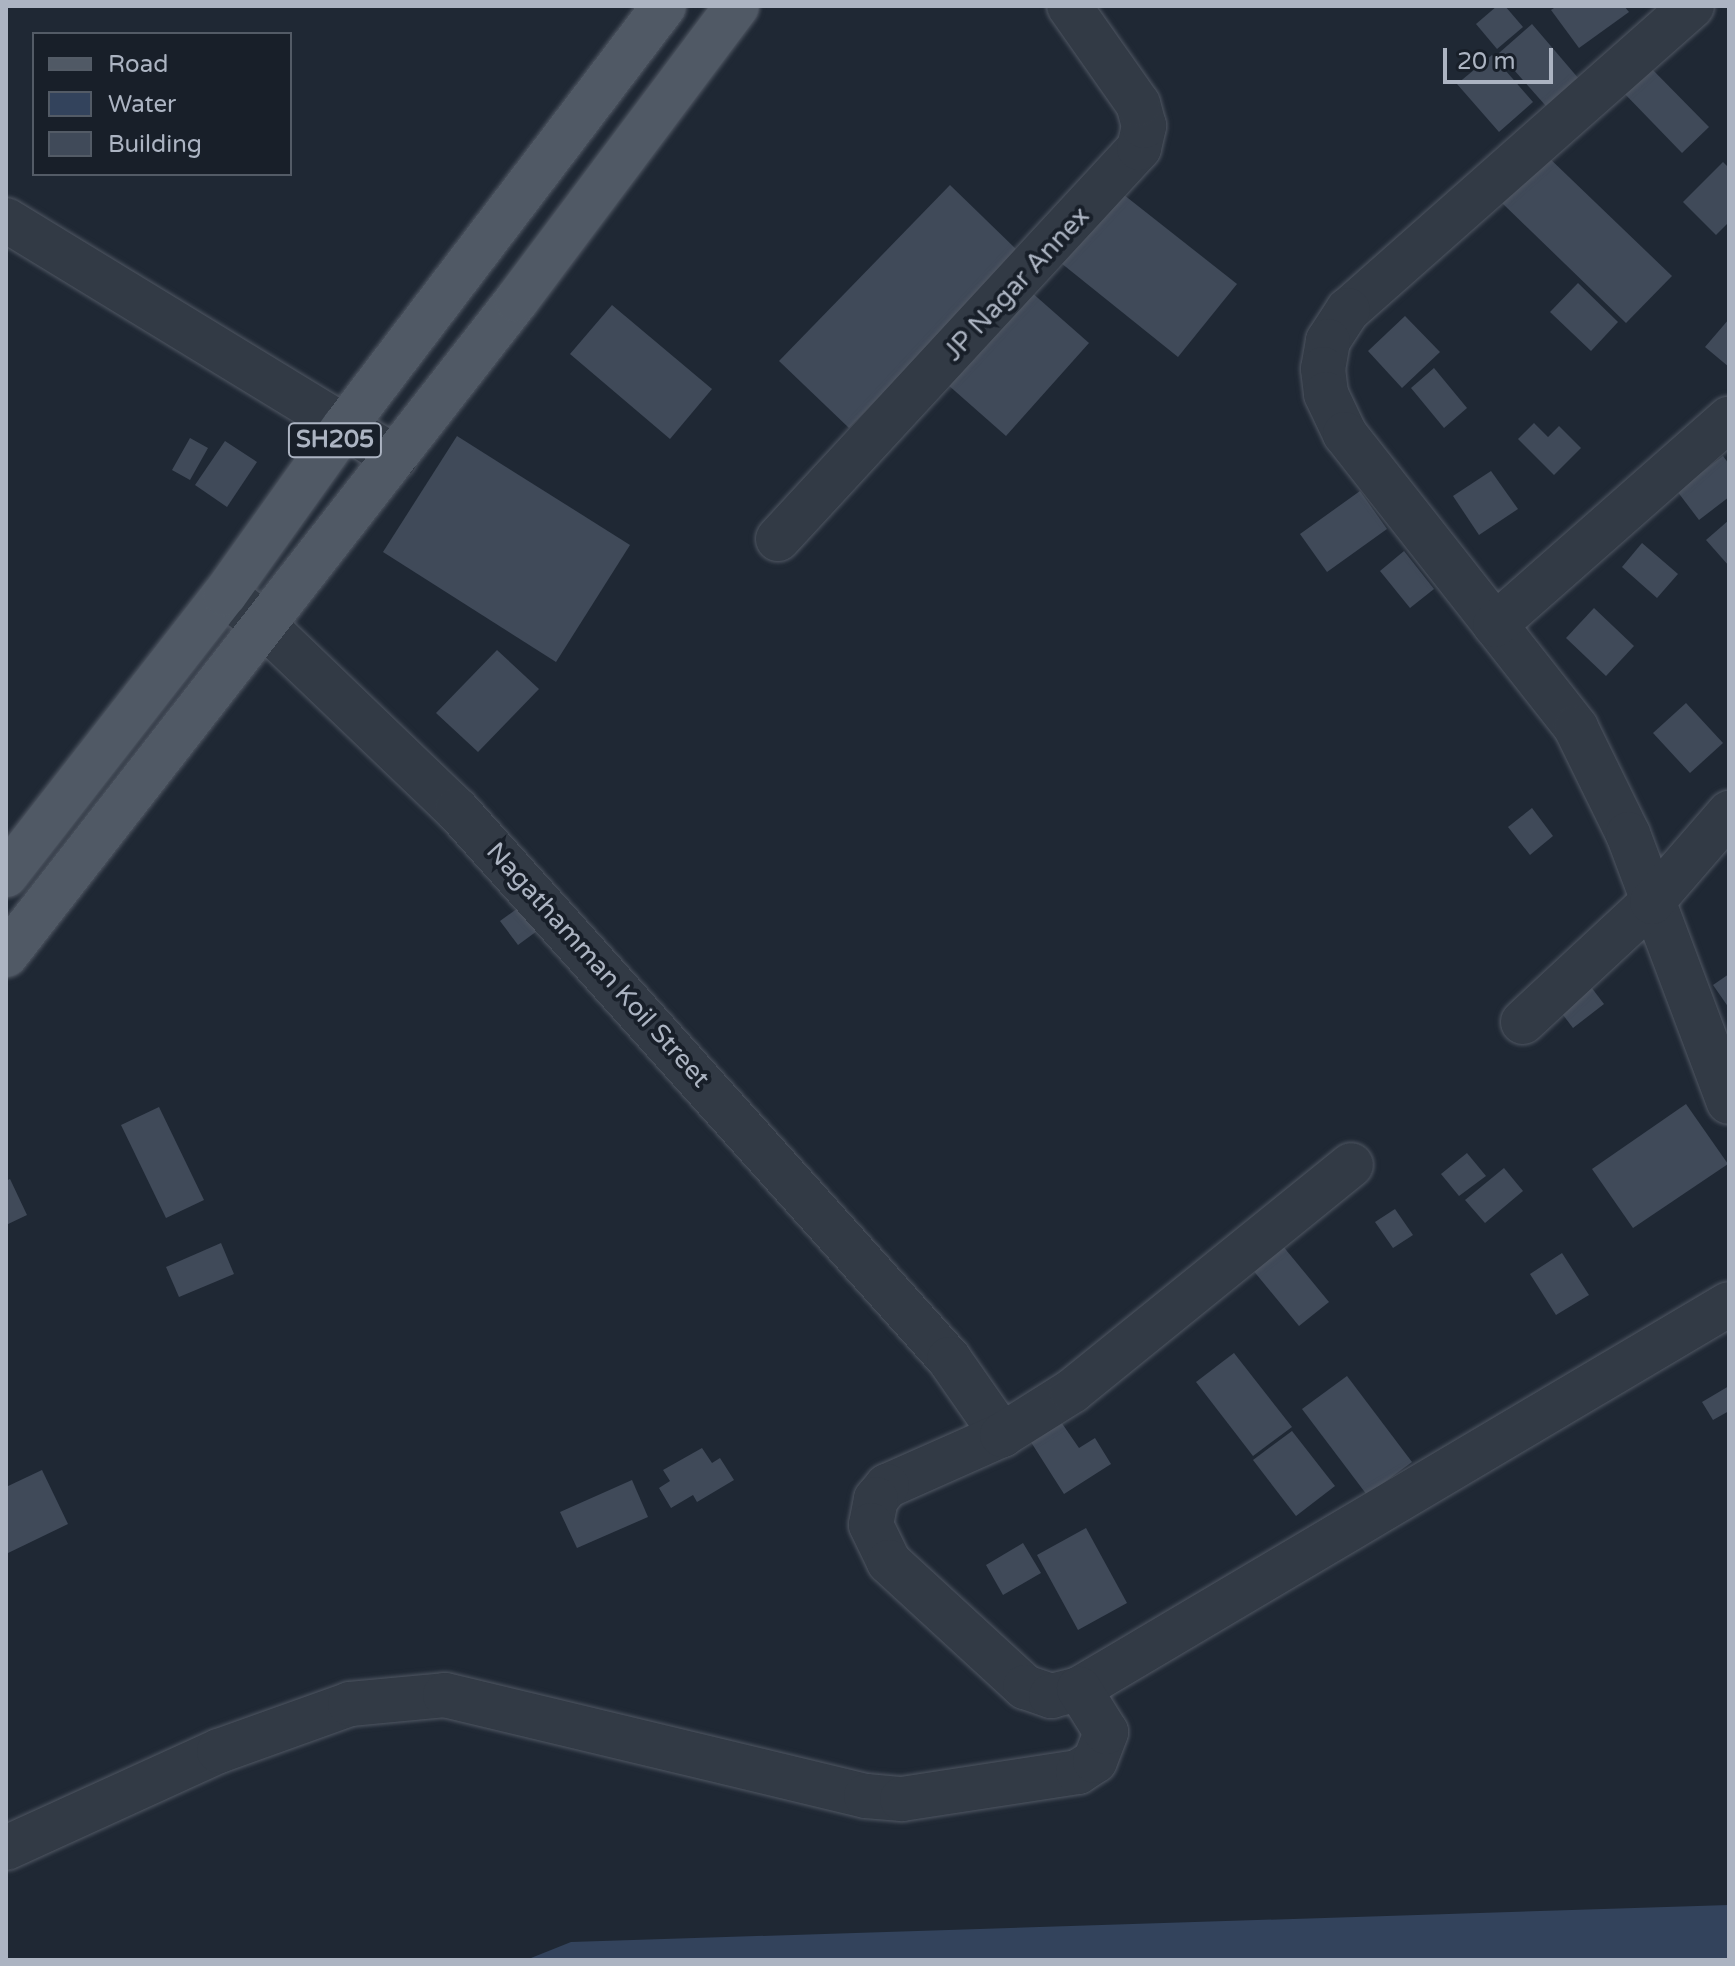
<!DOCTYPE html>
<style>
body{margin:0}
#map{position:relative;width:1735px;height:1966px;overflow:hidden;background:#1f2834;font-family:"Varela Round",sans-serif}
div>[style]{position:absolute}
.water>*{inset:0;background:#33435c}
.building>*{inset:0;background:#404a59}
.roads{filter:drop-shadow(0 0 2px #505763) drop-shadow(0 0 2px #505763)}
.minor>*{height:44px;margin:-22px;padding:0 22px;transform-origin:22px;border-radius:22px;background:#323a45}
.major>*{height:44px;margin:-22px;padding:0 22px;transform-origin:22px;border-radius:22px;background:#505965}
span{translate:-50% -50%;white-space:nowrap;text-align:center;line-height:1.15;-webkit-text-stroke:8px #181f29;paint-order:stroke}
.shield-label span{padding:2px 6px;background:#181f29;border:2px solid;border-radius:6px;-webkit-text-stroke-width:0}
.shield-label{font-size:24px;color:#acb4c2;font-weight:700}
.street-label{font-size:26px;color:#acb4c2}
.frame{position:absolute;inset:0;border:8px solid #acb4c2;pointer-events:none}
.legend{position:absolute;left:32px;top:32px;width:260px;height:144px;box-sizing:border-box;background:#181f29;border:2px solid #535b66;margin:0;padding:10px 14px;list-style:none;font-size:24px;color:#acb4c2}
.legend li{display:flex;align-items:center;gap:16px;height:40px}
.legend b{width:40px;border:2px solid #535b66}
.scale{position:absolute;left:1443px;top:48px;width:110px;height:36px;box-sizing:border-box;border:4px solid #acb4c2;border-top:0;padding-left:10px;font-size:24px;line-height:28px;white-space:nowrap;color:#acb4c2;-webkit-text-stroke:6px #181f29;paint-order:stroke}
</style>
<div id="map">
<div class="water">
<div style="clip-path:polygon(1729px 1905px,1729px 1960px,526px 1960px,571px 1942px)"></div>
</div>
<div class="building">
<div style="clip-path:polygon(1497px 6px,1505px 6px,1523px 27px,1497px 49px,1476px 24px)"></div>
<div style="clip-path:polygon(1557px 6px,1624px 6px,1629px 12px,1579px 48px,1551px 10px)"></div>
<div style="clip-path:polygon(1532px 24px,1585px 86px,1553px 114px,1499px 53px)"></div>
<div style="clip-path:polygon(1492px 55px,1533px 102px,1499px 132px,1457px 84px)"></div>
<div style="clip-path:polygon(1648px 65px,1709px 127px,1682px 153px,1622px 91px)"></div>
<div style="clip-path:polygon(1545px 154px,1672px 276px,1626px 323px,1500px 201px)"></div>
<div style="clip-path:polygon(1723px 162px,1729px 168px,1729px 222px,1716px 235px,1683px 202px)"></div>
<div style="clip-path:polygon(950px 185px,1019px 252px,849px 428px,779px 361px)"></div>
<div style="clip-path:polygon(1119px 191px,1237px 284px,1178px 357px,1061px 263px)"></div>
<div style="clip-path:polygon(1578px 283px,1618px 322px,1591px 351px,1550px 312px)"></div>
<div style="clip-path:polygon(1030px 291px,1089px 343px,1006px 436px,947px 384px)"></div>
<div style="clip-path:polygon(612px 305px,712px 389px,670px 439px,570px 354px)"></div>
<div style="clip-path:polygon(1405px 316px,1440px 352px,1402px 388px,1368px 351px)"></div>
<div style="clip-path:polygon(1729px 319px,1729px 367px,1705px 347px)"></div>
<div style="clip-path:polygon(1434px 368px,1467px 408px,1444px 428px,1411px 388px)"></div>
<div style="clip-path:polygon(1534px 423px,1548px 437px,1559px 426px,1581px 448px,1554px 475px,1518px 439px)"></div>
<div style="clip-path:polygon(457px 436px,630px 545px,556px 662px,383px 552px)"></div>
<div style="clip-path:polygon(190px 438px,208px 448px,190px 480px,172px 470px)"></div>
<div style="clip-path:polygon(225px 441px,257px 462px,227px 507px,195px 485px)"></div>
<div style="clip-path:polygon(1723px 456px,1729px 464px,1729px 497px,1699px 520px,1677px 491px)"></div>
<div style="clip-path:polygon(1491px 471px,1518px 509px,1479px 535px,1453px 496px)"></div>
<div style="clip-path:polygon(1360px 491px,1387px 529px,1327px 572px,1300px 534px)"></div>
<div style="clip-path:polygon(1729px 520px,1729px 566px,1706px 540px)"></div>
<div style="clip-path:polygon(1642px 543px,1678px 574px,1657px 598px,1622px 567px)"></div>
<div style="clip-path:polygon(1404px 551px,1434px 589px,1410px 608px,1380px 571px)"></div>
<div style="clip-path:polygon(1594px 608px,1634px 646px,1606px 676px,1566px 638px)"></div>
<div style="clip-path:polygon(497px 650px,539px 689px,478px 752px,436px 713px)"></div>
<div style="clip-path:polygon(1686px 703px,1723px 743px,1690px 773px,1653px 733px)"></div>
<div style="clip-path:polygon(1532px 808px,1553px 836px,1530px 855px,1508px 827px)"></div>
<div style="clip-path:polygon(518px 908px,537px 931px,518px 945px,500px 921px)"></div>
<div style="clip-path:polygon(1729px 974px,1729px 1008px,1713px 985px)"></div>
<div style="clip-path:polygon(1588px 983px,1604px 1004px,1573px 1028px,1557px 1007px)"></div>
<div style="clip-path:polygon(1686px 1104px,1728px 1164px,1633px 1228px,1592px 1169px)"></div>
<div style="clip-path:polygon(159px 1107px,204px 1200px,166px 1218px,121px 1125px)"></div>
<div style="clip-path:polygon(1467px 1153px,1486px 1176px,1459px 1196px,1441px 1174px)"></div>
<div style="clip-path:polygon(1504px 1168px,1523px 1191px,1485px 1223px,1465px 1200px)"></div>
<div style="clip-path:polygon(10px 1179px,27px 1215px,6px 1225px,6px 1181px)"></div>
<div style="clip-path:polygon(1395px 1209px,1413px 1235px,1393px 1248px,1375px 1222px)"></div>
<div style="clip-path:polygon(221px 1243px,234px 1274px,179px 1297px,166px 1267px)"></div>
<div style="clip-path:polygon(1282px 1245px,1329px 1302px,1299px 1326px,1252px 1269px)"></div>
<div style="clip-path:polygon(1562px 1253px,1589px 1295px,1556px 1315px,1530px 1274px)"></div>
<div style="clip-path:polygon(1234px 1353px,1292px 1427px,1253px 1456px,1196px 1382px)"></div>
<div style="clip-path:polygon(1347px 1376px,1412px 1462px,1367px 1495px,1302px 1409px)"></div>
<div style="clip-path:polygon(1729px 1386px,1729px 1411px,1713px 1420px,1702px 1402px)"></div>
<div style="clip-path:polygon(1059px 1419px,1079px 1448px,1095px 1438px,1111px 1464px,1064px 1494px,1029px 1439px)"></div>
<div style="clip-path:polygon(1292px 1431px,1335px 1486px,1296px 1516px,1253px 1460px)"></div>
<div style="clip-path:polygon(702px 1448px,712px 1463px,720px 1458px,734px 1480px,697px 1502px,693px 1495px,671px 1508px,659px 1488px,670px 1481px,663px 1470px)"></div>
<div style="clip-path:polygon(42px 1470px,68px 1524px,6px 1554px,6px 1487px)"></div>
<div style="clip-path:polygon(632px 1480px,648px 1517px,577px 1548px,560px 1512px)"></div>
<div style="clip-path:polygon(1086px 1528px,1127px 1603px,1078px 1630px,1037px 1555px)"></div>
<div style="clip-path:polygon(1023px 1543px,1041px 1573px,1003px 1595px,986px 1565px)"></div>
</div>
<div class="roads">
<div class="minor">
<div style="left:1692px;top:6px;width:459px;rotate:138.5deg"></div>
<div style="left:1348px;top:310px;width:37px;rotate:123deg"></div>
<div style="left:1328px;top:341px;width:28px;rotate:100deg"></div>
<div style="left:1323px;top:369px;width:25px;rotate:83deg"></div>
<div style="left:1326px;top:394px;width:44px;rotate:64.6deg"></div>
<div style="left:1345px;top:434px;width:374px;rotate:51.8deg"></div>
<div style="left:1576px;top:728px;width:118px;rotate:63.9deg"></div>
<div style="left:1628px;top:834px;width:286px;rotate:69.4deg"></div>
<div style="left:6px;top:220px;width:456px;rotate:31.4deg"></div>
<div style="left:778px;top:539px;width:532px;rotate:-47.28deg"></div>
<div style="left:1139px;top:148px;width:23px;rotate:-77deg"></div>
<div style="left:1144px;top:126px;width:23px;rotate:-105deg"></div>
<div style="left:1138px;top:104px;width:120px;rotate:-125.1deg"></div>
<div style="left:225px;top:594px;width:50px;rotate:38.5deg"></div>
<div style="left:264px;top:625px;width:267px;rotate:43.8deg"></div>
<div style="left:457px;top:810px;width:737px;rotate:48.13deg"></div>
<div style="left:949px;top:1359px;width:93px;rotate:55.1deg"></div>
<div style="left:1002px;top:1435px;width:126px;rotate:156.1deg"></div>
<div style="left:887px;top:1486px;width:17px;rotate:130deg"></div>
<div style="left:876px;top:1499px;width:26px;rotate:101deg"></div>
<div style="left:871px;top:1525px;width:41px;rotate:64.1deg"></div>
<div style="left:889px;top:1562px;width:185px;rotate:42.6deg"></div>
<div style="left:1025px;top:1687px;width:28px;rotate:19deg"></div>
<div style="left:1051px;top:1696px;width:29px;rotate:-14deg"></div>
<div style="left:1079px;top:1689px;width:755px;rotate:-30.64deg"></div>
<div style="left:1495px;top:625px;width:312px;rotate:-41.4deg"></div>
<div style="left:1523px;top:1022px;width:176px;rotate:-42.9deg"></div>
<div style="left:1652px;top:902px;width:118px;rotate:-49.1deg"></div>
<div style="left:1002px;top:1435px;width:83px;rotate:-32.2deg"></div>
<div style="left:1072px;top:1391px;width:359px;rotate:-39deg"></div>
<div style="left:6px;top:1848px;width:234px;rotate:-24.5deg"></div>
<div style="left:219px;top:1751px;width:139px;rotate:-19.7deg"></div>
<div style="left:350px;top:1704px;width:95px;rotate:-5.4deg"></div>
<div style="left:445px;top:1695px;width:433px;rotate:13.5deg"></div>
<div style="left:866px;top:1796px;width:36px;rotate:5deg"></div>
<div style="left:902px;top:1799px;width:178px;rotate:-8.7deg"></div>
<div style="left:1078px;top:1772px;width:20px;rotate:-33deg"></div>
<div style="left:1095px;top:1761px;width:31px;rotate:-69deg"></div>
<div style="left:1106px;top:1732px;width:51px;rotate:-122.1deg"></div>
</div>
<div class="major">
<div style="left:6px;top:875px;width:356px;rotate:-52.1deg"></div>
<div style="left:225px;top:594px;width:206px;rotate:-54.5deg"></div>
<div style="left:345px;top:426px;width:527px;rotate:-52.78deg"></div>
<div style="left:6px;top:955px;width:831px;rotate:-52.04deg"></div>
<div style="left:517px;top:300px;width:367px;rotate:-53.2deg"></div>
</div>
</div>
<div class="shield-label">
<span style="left:335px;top:440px">SH205</span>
</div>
<div class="street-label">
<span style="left:1017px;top:284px;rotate:-47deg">JP Nagar Annex</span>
<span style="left:598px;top:965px;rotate:48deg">Nagathamman Koil Street</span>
</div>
<div class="frame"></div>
<ul class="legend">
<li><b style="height:10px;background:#505965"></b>Road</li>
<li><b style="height:22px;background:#33435c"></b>Water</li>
<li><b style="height:22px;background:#404a59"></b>Building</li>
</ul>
<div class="scale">20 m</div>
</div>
